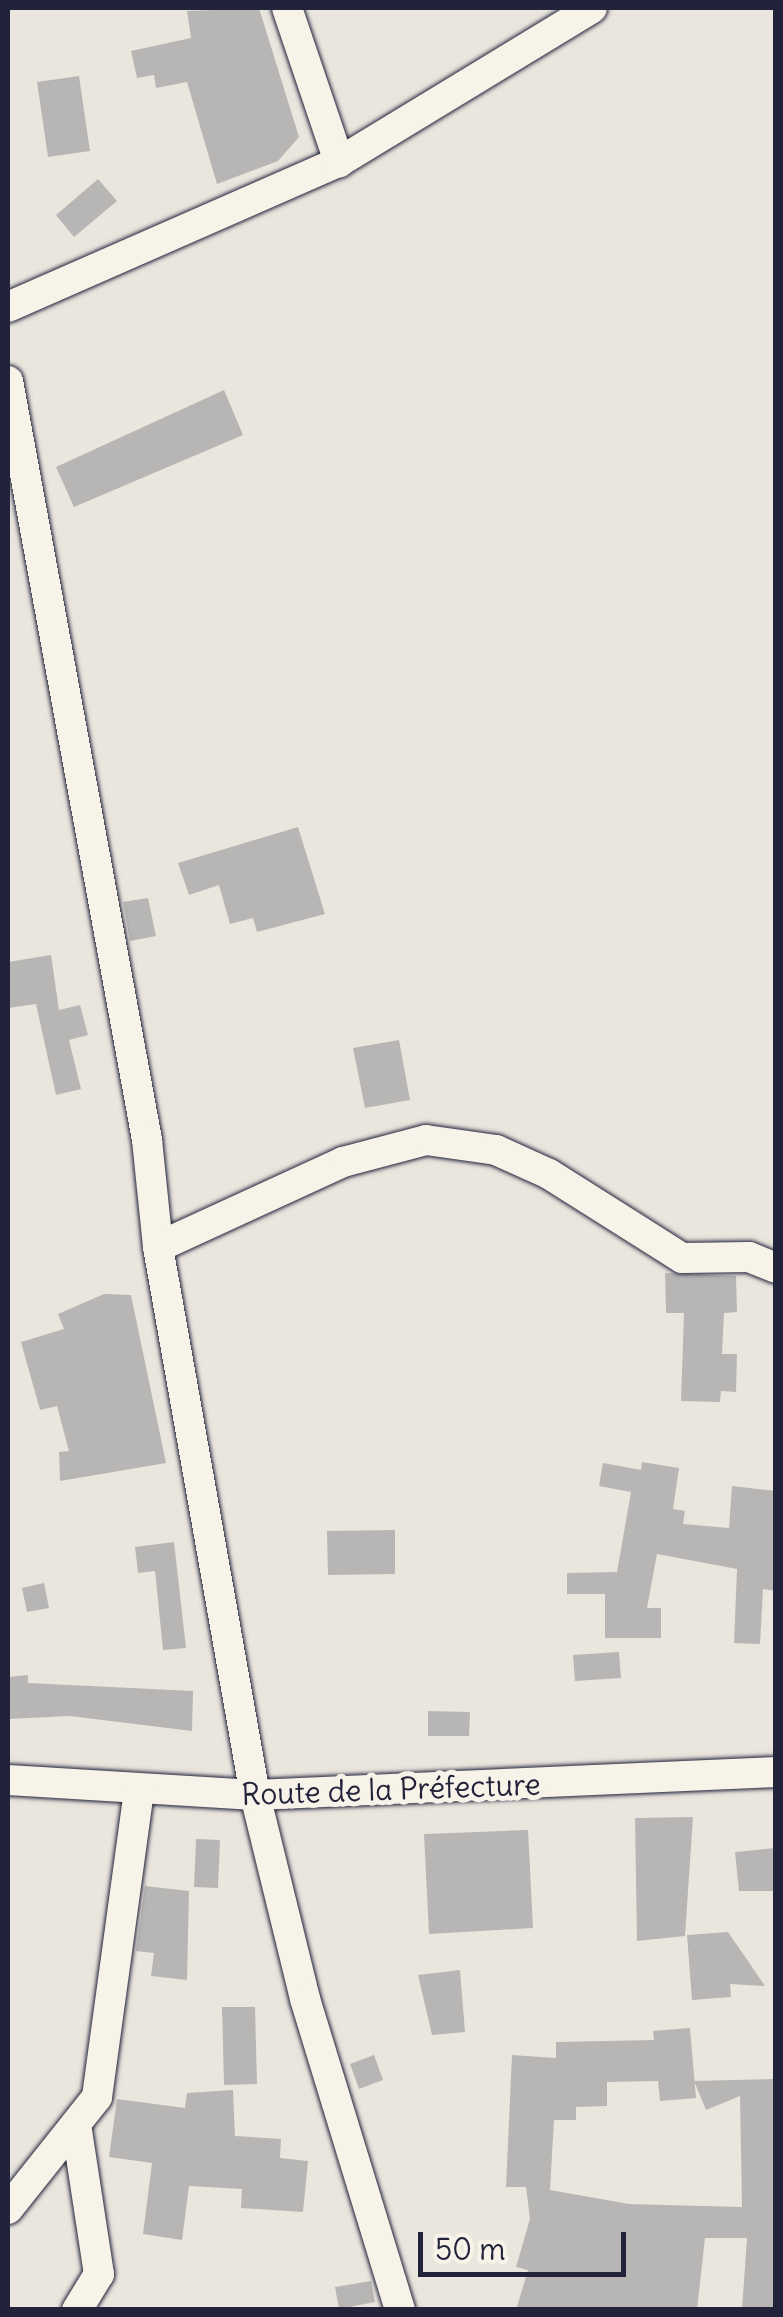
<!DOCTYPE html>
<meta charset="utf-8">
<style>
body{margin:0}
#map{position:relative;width:783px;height:2317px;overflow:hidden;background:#eae6de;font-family:Delius,sans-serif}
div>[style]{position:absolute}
.building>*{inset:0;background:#b8b6b5}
.roads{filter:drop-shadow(0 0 2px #22223b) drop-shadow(0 0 2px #22223b)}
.minor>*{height:30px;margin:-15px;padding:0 15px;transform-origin:15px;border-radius:15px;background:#f7f3e8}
span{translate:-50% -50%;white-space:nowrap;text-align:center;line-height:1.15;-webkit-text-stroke:10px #f7f3e8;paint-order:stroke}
.street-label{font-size:30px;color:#22223b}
.frame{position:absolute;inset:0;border:10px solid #22223b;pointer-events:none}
.scale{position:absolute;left:418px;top:2232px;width:208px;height:45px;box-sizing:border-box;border:5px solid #22223b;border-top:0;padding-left:12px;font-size:30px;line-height:35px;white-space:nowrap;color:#22223b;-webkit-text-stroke:8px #f7f3e8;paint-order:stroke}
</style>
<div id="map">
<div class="building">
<div style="clip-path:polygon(259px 8px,299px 137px,278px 161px,217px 184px,187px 82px,156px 88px,154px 75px,137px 78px,131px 51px,191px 38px,187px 11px)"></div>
<div style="clip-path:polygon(79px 76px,90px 151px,48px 157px,37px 82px)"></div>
<div style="clip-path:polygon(98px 179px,117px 201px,74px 237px,56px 215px)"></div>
<div style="clip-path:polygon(224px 390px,243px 435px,74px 507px,56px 467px)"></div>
<div style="clip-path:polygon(298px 827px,325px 914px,257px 932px,253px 918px,230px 924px,219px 885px,189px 895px,178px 863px)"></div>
<div style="clip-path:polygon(148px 898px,156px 936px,130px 941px,123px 902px)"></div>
<div style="clip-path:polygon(51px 955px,59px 1010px,80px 1005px,88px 1035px,69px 1040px,81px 1089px,56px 1095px,36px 1004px,8px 1008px,8px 962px)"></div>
<div style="clip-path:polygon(399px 1040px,410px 1100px,365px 1108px,353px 1048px)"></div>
<div style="clip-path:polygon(665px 1273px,736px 1276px,737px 1312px,724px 1313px,722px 1354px,737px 1354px,736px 1392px,721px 1391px,720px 1402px,681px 1401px,684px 1313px,666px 1313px)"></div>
<div style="clip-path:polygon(104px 1294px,131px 1295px,166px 1463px,60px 1481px,59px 1452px,69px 1451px,57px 1406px,40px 1410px,21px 1342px,64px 1329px,58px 1314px)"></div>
<div style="clip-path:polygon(642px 1462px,679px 1468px,673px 1509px,685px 1511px,683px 1524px,729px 1528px,732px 1486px,776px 1491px,776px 1591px,763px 1589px,760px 1644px,734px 1643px,737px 1569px,657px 1554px,647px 1608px,661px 1608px,661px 1638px,605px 1638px,605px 1594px,567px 1594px,567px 1573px,617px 1572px,631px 1492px,599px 1486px,603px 1463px,641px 1470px)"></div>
<div style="clip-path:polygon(395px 1530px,395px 1574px,328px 1575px,327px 1531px)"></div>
<div style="clip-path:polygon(174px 1542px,186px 1648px,163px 1650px,155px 1571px,138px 1573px,135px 1547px)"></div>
<div style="clip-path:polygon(44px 1583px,49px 1608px,27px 1612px,22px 1588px)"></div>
<div style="clip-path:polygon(619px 1652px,621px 1678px,575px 1681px,573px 1655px)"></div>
<div style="clip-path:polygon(28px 1675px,28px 1683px,193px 1691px,192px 1731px,70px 1716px,8px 1719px,8px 1677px)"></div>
<div style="clip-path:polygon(428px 1711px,470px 1712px,469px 1736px,428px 1736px)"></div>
<div style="clip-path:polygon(693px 1817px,685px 1936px,637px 1941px,635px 1818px)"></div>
<div style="clip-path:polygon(528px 1830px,533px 1928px,429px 1934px,424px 1834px)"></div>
<div style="clip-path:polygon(196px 1839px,220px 1840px,218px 1888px,194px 1887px)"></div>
<div style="clip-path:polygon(776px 1848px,776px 1891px,739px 1891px,735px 1852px)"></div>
<div style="clip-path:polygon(145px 1886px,189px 1891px,187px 1980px,151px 1976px,154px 1953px,136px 1951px)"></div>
<div style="clip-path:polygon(728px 1932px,765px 1986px,730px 1984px,731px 1997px,692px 2000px,687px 1935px)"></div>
<div style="clip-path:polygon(460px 1970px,465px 2032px,432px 2035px,418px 1975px)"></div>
<div style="clip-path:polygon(222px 2007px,255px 2007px,257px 2084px,224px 2085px)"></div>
<div style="clip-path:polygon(690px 2028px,696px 2098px,660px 2101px,658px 2081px,607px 2082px,607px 2106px,576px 2107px,576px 2120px,554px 2120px,550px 2190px,629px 2204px,742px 2207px,740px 2096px,706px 2110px,694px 2081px,776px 2079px,776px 2310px,742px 2310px,747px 2238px,705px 2238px,697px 2310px,516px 2310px,528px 2270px,516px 2267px,530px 2219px,526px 2187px,506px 2187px,512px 2055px,556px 2058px,556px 2042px,654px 2040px,653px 2031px)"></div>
<div style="clip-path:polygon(374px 2055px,383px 2080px,359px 2089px,350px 2064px)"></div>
<div style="clip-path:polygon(233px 2090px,235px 2136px,281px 2139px,280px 2158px,308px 2161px,303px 2212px,241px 2208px,242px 2189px,189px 2186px,182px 2240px,143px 2234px,152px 2163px,109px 2157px,117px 2099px,185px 2108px,187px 2093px)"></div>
<div style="clip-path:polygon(371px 2281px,375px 2302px,339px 2309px,335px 2287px)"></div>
</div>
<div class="roads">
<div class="minor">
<div style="left:287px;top:8px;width:163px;rotate:71.3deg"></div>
<div style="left:8px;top:307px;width:361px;rotate:-23.7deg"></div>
<div style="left:339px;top:162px;width:296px;rotate:-31.3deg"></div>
<div style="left:8px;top:381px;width:772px;rotate:79.62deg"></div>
<div style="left:147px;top:1140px;width:108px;rotate:84.1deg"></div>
<div style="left:158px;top:1247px;width:557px;rotate:79.96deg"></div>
<div style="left:255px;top:1795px;width:210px;rotate:76.2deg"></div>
<div style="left:305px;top:1999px;width:325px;rotate:73deg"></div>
<div style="left:158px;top:1247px;width:204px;rotate:-24.7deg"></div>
<div style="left:343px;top:1162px;width:86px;rotate:-14.8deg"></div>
<div style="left:426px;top:1140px;width:71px;rotate:8.1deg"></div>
<div style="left:496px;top:1150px;width:58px;rotate:24.4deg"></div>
<div style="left:549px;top:1174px;width:157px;rotate:32.3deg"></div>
<div style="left:682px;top:1258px;width:67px;rotate:-0.9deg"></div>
<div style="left:749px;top:1257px;width:29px;rotate:22deg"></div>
<div style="left:8px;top:1780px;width:247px;rotate:3.5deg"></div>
<div style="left:255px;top:1795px;width:522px;rotate:-2.53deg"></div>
<div style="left:76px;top:2124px;width:152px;rotate:81.3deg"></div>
<div style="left:99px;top:2274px;width:42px;rotate:121.4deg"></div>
<div style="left:8px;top:2209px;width:143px;rotate:-51.5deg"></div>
<div style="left:97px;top:2097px;width:308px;rotate:-82.2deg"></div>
</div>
</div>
<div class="street-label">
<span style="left:391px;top:1789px;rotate:-2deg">Route de la Préfecture</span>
</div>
<div class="frame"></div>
<div class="scale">50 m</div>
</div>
